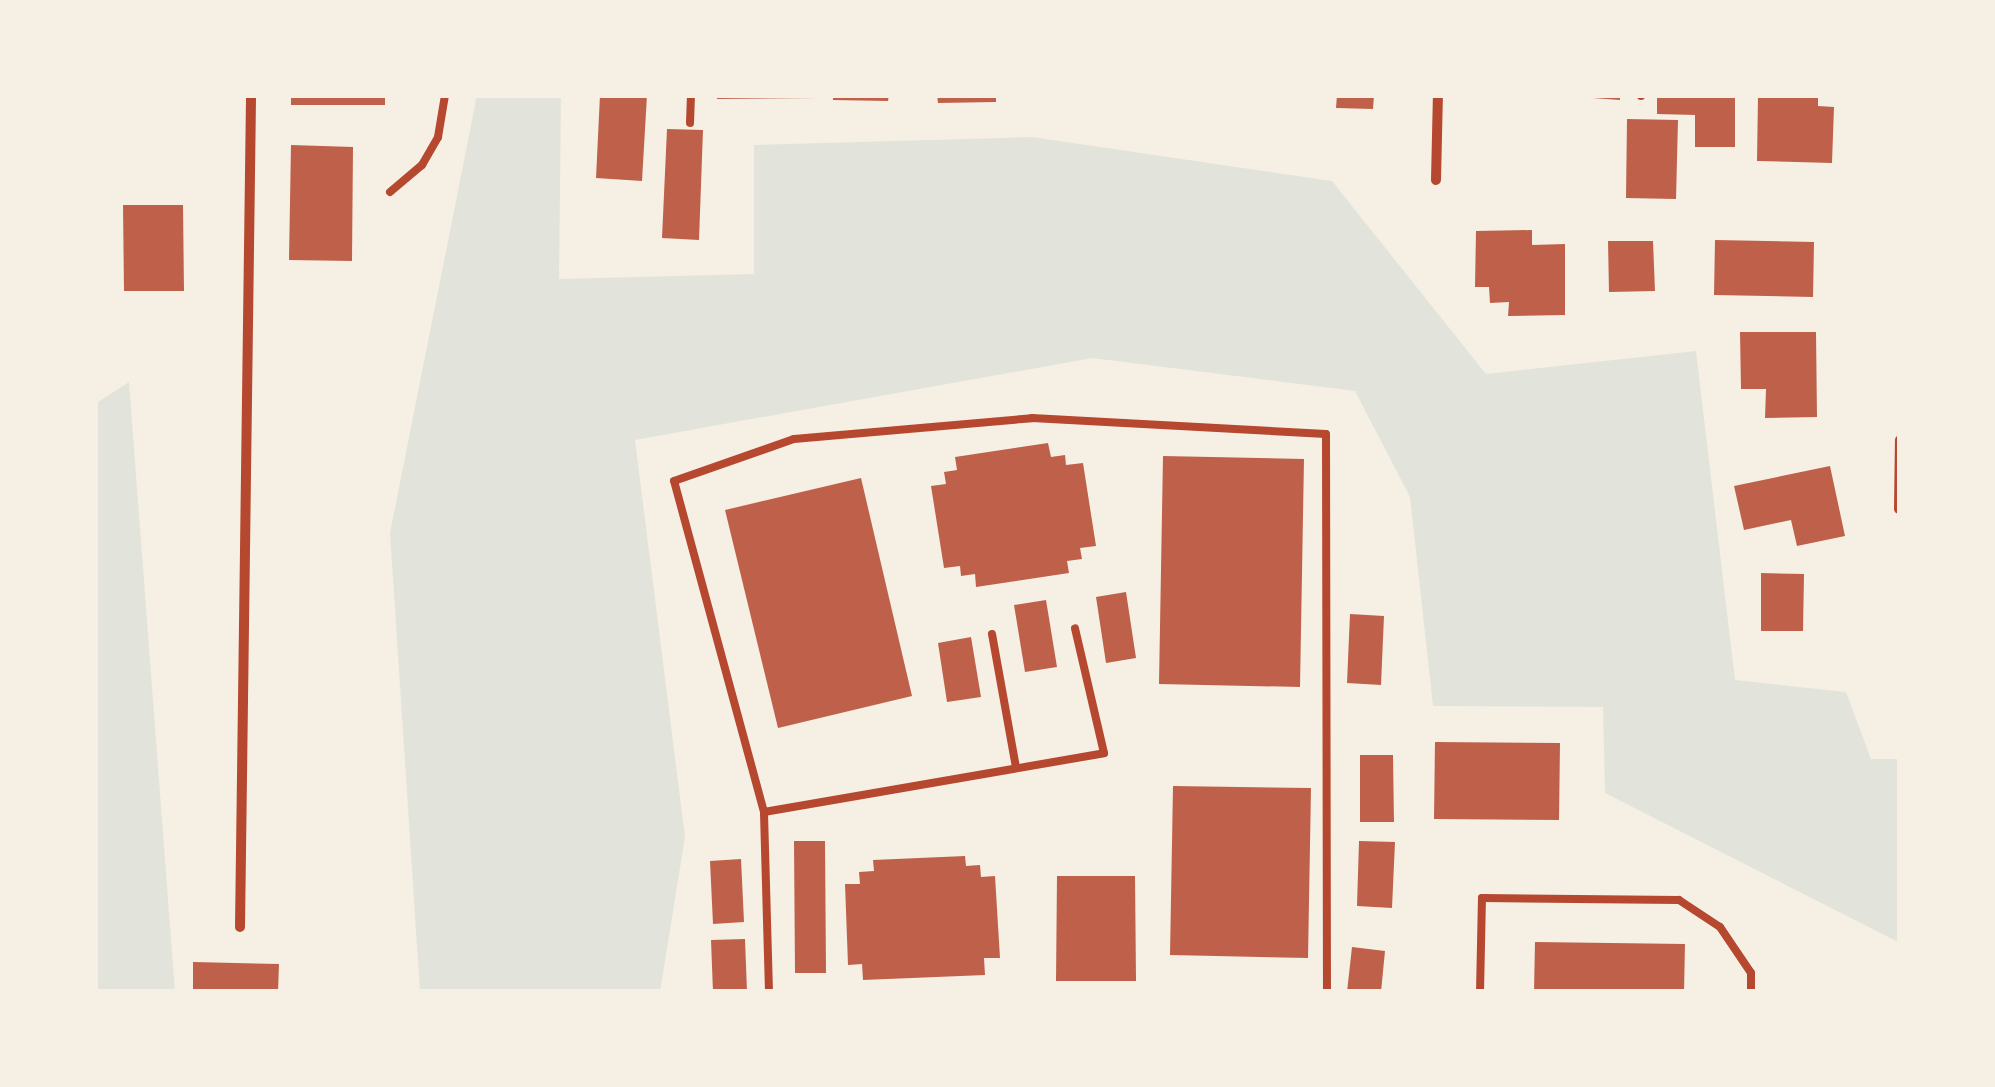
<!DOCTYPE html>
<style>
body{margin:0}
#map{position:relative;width:1995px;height:1087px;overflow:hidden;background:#f6efe4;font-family:Cabin,sans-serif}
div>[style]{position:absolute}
.green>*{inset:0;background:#e2e4dc}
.building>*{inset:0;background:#bf614a}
.service>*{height:8px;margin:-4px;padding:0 4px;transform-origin:4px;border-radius:4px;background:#b5482f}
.minor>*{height:10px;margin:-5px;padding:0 5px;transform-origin:5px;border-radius:5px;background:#b5482f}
span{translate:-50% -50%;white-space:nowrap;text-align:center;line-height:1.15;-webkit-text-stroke:8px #f6efe4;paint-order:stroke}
.frame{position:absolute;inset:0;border:98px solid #f6efe4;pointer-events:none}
</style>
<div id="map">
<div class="green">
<div style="clip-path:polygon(477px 95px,561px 95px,559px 279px,754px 274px,754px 145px,1032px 137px,1332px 181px,1486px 374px,1696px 351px,1735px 680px,1846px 692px,1871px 759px,1900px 759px,1900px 943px,1605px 793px,1603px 707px,1433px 706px,1410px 497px,1355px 391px,1092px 358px,635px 440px,685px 837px,660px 992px,420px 992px,390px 533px)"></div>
<div style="clip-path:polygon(129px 382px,175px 992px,97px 992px,95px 404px)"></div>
</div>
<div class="building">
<div style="clip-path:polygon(291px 95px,385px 95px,385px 105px,291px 105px)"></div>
<div style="clip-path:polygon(600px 95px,647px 95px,642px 181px,596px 178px)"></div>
<div style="clip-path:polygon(717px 95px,818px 95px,818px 98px,717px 99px)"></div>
<div style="clip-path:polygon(833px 95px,889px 95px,888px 101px,833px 100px)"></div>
<div style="clip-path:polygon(937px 95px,996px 95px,996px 102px,938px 103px)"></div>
<div style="clip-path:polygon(1337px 95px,1374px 95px,1373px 109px,1336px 108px)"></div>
<div style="clip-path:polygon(1552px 95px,1620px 95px,1620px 100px)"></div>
<div style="clip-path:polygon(1657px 95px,1735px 95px,1735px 147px,1695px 147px,1695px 115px,1657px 114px)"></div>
<div style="clip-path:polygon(1758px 95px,1818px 95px,1818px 106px,1834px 107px,1832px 163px,1757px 161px)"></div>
<div style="clip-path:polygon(1627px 119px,1678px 120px,1676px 199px,1626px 198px)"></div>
<div style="clip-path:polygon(667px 129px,703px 130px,699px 240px,662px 238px)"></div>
<div style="clip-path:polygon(291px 145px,353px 147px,352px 261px,289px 260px)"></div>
<div style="clip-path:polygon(123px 205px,183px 205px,184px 291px,124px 291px)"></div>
<div style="clip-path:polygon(1532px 230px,1532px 245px,1565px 244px,1565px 315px,1508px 316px,1509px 302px,1490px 303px,1489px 287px,1475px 287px,1476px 231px)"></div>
<div style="clip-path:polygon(1715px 240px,1814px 242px,1813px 297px,1714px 295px)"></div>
<div style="clip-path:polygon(1608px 241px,1653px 241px,1655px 291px,1609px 292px)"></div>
<div style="clip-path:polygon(1740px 332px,1816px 332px,1817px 417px,1765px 418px,1766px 389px,1741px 389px)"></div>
<div style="clip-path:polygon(1048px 443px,1051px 457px,1065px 455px,1066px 465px,1083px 463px,1096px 546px,1080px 548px,1082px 559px,1067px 561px,1069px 573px,976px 587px,975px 574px,961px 576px,960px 566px,944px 568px,931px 486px,946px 484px,944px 472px,957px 470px,955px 457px)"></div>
<div style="clip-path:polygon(1163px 456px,1304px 459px,1300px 687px,1159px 684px)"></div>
<div style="clip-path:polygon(1830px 466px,1845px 536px,1797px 546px,1791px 520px,1744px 530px,1734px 486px)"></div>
<div style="clip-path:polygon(861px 478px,912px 696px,778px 728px,725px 510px)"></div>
<div style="clip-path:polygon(1761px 573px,1804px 574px,1803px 631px,1761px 631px)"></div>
<div style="clip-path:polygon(1126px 592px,1136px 658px,1106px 663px,1096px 597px)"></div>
<div style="clip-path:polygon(1046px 600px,1057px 667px,1025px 672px,1014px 605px)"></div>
<div style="clip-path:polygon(1350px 614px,1384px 616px,1381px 685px,1347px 683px)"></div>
<div style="clip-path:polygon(971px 637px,981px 697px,947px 702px,938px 643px)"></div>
<div style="clip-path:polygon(1435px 742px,1560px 743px,1559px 820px,1434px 819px)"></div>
<div style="clip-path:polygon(1360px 755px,1393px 755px,1394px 822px,1360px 822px)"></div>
<div style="clip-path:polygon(1173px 786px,1311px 788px,1308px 958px,1170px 955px)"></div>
<div style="clip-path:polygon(794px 841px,825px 841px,826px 973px,795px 973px)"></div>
<div style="clip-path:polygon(1359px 841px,1395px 842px,1392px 908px,1357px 906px)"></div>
<div style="clip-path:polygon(965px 856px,966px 866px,980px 865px,981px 877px,995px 876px,1000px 958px,984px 958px,985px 975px,863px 980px,862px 964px,848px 965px,845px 884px,860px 884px,859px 872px,874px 871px,873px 860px)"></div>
<div style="clip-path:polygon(741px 859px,744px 922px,713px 924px,710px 861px)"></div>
<div style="clip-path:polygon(1057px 876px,1135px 876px,1136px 981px,1056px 981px)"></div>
<div style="clip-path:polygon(745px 939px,747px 992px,713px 992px,711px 940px)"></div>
<div style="clip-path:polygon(1535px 942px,1685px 944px,1684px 992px,1534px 992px)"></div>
<div style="clip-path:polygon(1352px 947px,1385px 951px,1381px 992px,1347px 992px)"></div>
<div style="clip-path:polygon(193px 962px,279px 964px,278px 992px,193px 992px)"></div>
</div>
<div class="service">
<div style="left:1641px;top:96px;width:1px;rotate:-90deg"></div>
<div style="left:690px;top:123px;width:28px;rotate:-88deg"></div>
<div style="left:390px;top:192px;width:42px;rotate:-40.2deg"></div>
<div style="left:422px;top:165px;width:32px;rotate:-60deg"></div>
<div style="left:438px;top:137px;width:43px;rotate:-80.5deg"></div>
<div style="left:992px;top:634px;width:136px;rotate:79.8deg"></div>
<div style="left:764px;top:812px;width:345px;rotate:-9.8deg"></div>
<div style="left:1104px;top:753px;width:128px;rotate:-103.1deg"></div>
<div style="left:769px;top:992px;width:180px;rotate:-91.6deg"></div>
<div style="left:764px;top:812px;width:343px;rotate:-105.2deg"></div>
<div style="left:674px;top:481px;width:127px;rotate:-19.3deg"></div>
<div style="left:794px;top:439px;width:239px;rotate:-5deg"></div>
<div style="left:1032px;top:418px;width:294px;rotate:3.1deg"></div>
<div style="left:1326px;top:434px;width:558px;rotate:89.9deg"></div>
<div style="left:1480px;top:992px;width:94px;rotate:-88.8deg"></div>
<div style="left:1482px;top:898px;width:197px;rotate:0.6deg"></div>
<div style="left:1679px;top:900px;width:49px;rotate:33.4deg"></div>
<div style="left:1720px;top:927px;width:55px;rotate:56deg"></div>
<div style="left:1751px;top:973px;width:19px;rotate:90deg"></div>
</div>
<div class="minor">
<div style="left:1436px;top:180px;width:85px;rotate:-88.7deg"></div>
<div style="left:1899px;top:509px;width:69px;rotate:-89.2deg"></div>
<div style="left:240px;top:927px;width:832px;rotate:-89.24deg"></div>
</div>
<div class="frame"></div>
</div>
